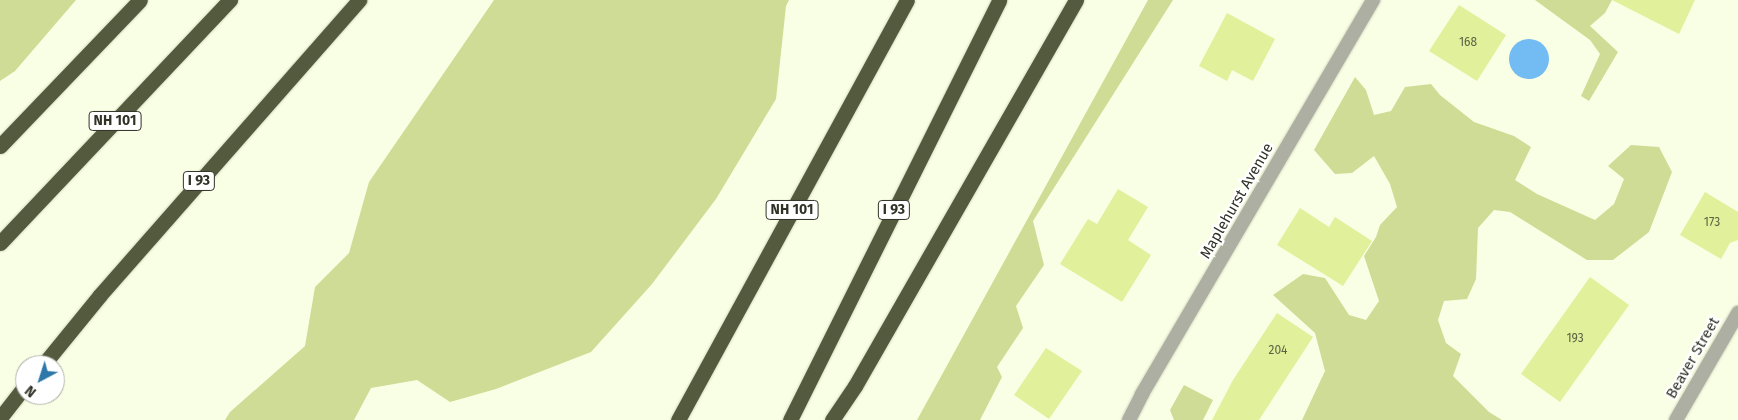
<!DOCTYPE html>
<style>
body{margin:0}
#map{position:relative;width:1738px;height:420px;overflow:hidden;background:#f9ffe4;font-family:"Fira Sans",sans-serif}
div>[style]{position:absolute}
.green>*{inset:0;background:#cedc95}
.water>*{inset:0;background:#72bbf3}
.round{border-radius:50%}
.building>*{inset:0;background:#e0f09b}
.roads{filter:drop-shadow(0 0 1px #d5dac2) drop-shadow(0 0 1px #d5dac2)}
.minor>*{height:14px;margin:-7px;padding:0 7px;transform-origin:7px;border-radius:7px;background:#acafa1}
.motorway>*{height:15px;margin:-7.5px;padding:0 7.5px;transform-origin:7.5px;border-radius:7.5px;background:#545a3e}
span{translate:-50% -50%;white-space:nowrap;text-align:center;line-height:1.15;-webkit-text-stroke:4.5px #fff;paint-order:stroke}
.number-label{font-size:12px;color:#5c6243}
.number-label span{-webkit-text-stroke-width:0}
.shield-label span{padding:1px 4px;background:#fff;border:1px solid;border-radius:4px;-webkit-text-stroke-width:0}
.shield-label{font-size:14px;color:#303226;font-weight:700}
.street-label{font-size:15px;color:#303226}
.north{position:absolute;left:15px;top:355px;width:50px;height:50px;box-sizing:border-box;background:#fff;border:1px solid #acada8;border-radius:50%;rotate:220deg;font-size:14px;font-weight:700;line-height:20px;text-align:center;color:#303226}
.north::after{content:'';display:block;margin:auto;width:18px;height:22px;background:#2e77aa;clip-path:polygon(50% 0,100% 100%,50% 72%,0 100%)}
</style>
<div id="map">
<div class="green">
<div style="clip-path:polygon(0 0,76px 0,15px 71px,0 81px)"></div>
<div style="clip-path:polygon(494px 0,789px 0,786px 6px,776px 99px,716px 199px,652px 284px,591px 352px,496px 389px,450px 402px,417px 380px,371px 388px,354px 420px,225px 420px,230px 412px,305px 346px,315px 287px,349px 253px,369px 182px)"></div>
<div style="clip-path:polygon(1148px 0,1173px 0,1033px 221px,1044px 265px,1016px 306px,1023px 328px,997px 367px,1002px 377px,980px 420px,917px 420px)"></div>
<div style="clip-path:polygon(1535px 0,1612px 0,1605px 13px,1590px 26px,1618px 52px,1589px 101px,1581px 96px,1600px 54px,1590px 40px)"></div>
<div style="clip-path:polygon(1355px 77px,1366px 90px,1374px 115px,1391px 111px,1405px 87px,1431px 84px,1440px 95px,1474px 122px,1514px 136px,1531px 147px,1515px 180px,1537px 194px,1595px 220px,1614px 204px,1624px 179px,1608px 166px,1631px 145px,1659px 147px,1672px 172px,1649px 232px,1613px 260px,1587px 260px,1510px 212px,1494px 210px,1478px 228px,1476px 279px,1467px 299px,1444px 301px,1438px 320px,1446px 343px,1461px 354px,1453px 376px,1489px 412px,1502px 420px,1302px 420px,1325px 371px,1315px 333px,1273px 295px,1303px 274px,1325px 278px,1349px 315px,1366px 320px,1379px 301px,1364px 256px,1376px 237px,1380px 225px,1397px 207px,1390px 184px,1374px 156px,1352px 173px,1335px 174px,1314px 150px)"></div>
<div style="clip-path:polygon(1184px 385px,1213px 400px,1203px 420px,1174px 420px,1170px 410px)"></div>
</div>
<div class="water">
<div class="round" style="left:1509px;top:39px;width:40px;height:40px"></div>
</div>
<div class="building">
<div style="clip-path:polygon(1612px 0,1695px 0,1679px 34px)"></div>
<div style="clip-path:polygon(1459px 5px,1506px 35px,1477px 81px,1429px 51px)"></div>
<div style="clip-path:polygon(1227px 13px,1275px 39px,1253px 81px,1232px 70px,1227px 81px,1199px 66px)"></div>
<div style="clip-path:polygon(1118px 189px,1148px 207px,1128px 240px,1151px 255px,1122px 302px,1060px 264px,1088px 219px,1097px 224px)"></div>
<div style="clip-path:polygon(1705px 192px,1738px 212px,1738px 240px,1730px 243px,1721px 259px,1680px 235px)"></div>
<div style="clip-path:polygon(1300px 208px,1329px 227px,1335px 217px,1372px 241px,1343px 286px,1277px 245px)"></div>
<div style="clip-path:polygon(1590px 277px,1629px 305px,1560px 402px,1521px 374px)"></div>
<div style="clip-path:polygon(1277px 313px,1313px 337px,1259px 420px,1212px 420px,1233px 380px)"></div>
<div style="clip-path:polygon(1046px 348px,1082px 371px,1049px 419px,1014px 395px)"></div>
</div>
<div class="roads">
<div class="minor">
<div style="left:1129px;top:420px;width:29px;rotate:-63deg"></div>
<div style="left:1142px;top:394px;width:457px;rotate:-59.6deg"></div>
<div style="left:1676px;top:420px;width:124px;rotate:-59.9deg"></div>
</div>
<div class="motorway">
<div style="left:0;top:146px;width:202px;rotate:-46.2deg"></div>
<div style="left:0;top:243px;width:335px;rotate:-46.6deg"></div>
<div style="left:43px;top:365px;width:90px;rotate:-50.8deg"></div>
<div style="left:100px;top:295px;width:393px;rotate:-48.7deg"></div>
<div style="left:0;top:418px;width:41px;rotate:-52deg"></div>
<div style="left:678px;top:420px;width:478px;rotate:-61.4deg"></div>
<div style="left:790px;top:420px;width:469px;rotate:-63.5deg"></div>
<div style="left:832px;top:420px;width:41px;rotate:-55.9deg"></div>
<div style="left:855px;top:386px;width:445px;rotate:-60.2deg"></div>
</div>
</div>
<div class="number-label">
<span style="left:1468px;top:43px">168</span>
<span style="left:1712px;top:223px">173</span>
<span style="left:1575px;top:339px">193</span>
<span style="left:1278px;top:351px">204</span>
</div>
<div class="shield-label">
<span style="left:115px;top:121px">NH 101</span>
<span style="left:199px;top:181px">I 93</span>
<span style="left:792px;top:210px">NH 101</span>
<span style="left:894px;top:210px">I 93</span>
</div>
<div class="street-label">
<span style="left:1237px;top:201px;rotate:-60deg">Maplehurst Avenue</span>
<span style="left:1693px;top:358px;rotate:-60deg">Beaver Street</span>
</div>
<div class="north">N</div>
</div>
